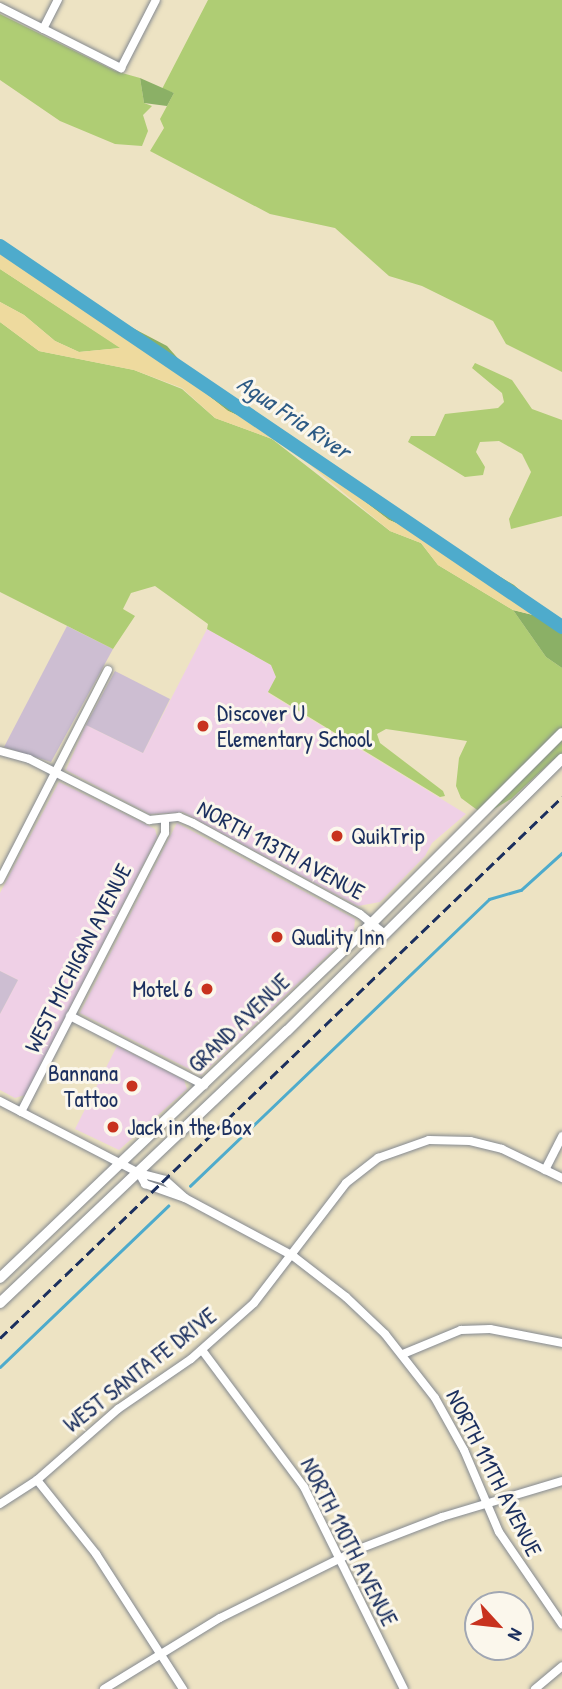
<!DOCTYPE html>
<style>
body{margin:0}
#map{position:relative;width:562px;height:1689px;overflow:hidden;background:#ede3c3;font-family:"Patrick Hand",sans-serif}
div>[style]{position:absolute}
.built>*{inset:0;background:#efd0e6}
.industrial>*{inset:0;background:#cdbed2}
.green>*{inset:0;background:#afcd74}
.forest>*{inset:0;background:#8bb066}
.sand>*{inset:0;background:#eeda9e}
.stream>*{height:2.5px;margin:-1.25px;padding:0 1.25px;transform-origin:1.25px;border-radius:1.25px;background:#4eabcc}
.river>*{height:14px;margin:-7px;padding:0 7px;transform-origin:7px;border-radius:7px;background:#4eabcc}
.roads{filter:drop-shadow(0 0 2px #848990) drop-shadow(0 0 2px #848990)}
.minor>*{height:8px;margin:-4px;padding:0 4px;transform-origin:4px;border-radius:4px;background:#fff}
.highway>*{height:10px;margin:-5px;padding:0 5px;transform-origin:5px;border-radius:5px;background:#fff}
.rail>*{height:2.5px;margin-top:-1.25px;transform-origin:0;background:repeating-linear-gradient(90deg,#1b2f5e 0 10px,transparent 0 15px)}
.dots>*{width:19px;height:19px;translate:-50% -50%;box-sizing:border-box;border:4px solid #fbf7ec;border-radius:50%}
span{translate:-50% -50%;white-space:nowrap;text-align:center;line-height:1.15;-webkit-text-stroke:6px #fbf7ec;paint-order:stroke}
.poi-label{font-size:23px;color:#1b2f5e}
.left{translate:0 -50%;text-align:left}
.right{translate:-100% -50%;text-align:right}
.street-label{font-size:23px;color:#1b2f5e}
.water-label{font-size:24px;color:#2d5a84;font-style:italic}
.north{position:absolute;left:464px;top:1591px;width:70px;height:70px;box-sizing:border-box;background:#fbf7ec;border:2px solid #a1a7b3;border-radius:50%;rotate:117deg;font-size:19px;font-weight:700;line-height:28px;text-align:center;color:#1b2f5e}
.north::after{content:'';display:block;margin:auto;width:24px;height:32px;background:#c8321e;clip-path:polygon(50% 0,100% 100%,50% 72%,0 100%)}
</style>
<div id="map">
<div class="built">
<div style="clip-path:polygon(207px 629px,271px 665px,276px 677px,268px 693px,466px 814px,432px 843px,425px 856px,380px 902px,358px 906px,183px 812px,150px 814px,66px 770px,86px 725px,143px 753px)"></div>
<div style="clip-path:polygon(59px 782px,155px 829px,157px 837px,25px 1095px,15px 1098px,0 1090px,0 1014px,18px 980px,0 971px,0 893px)"></div>
<div style="clip-path:polygon(177px 823px,355px 919px,354px 930px,201px 1075px,80px 1013px)"></div>
<div style="clip-path:polygon(117px 1046px,184px 1080px,187px 1089px,119px 1150px,75px 1129px)"></div>
</div>
<div class="industrial">
<div style="clip-path:polygon(67px 626px,113px 649px,51px 762px,4px 747px)"></div>
<div style="clip-path:polygon(115px 671px,170px 699px,143px 753px,86px 725px)"></div>
<div style="clip-path:polygon(0 971px,18px 980px,0 1014px)"></div>
</div>
<div class="green">
<div style="clip-path:polygon(208px 0,562px 0,562px 372px,506px 344px,493px 321px,422px 286px,389px 276px,335px 228px,270px 214px,150px 151px,164px 128px,160px 119px,174px 93px,162px 89px)"></div>
<div style="clip-path:polygon(0 14px,115px 71px,140px 78px,144px 103px,152px 106px,143px 115px,148px 131px,142px 146px,115px 144px,60px 121px,0 80px)"></div>
<div style="clip-path:polygon(0 269px,121px 348px,79px 352px,55px 341px,24px 315px,0 302px)"></div>
<div style="clip-path:polygon(0 322px,39px 351px,134px 370px,182px 389px,215px 418px,272px 439px,390px 531px,421px 543px,438px 565px,513px 610px,546px 657px,562px 668px,562px 759px,553px 760px,511px 799px,484px 815px,461px 798px,456px 786px,459px 758px,467px 741px,386px 729px,377px 734px,380px 743px,443px 791px,445px 796px,440px 797px,268px 692px,276px 677px,271px 665px,207px 629px,208px 624px,155px 586px,131px 593px,123px 609px,135px 616px,113px 649px,0 592px)"></div>
<div style="clip-path:polygon(475px 363px,512px 380px,532px 409px,562px 420px,562px 516px,511px 529px,509px 519px,531px 472px,522px 454px,499px 441px,480px 442px,476px 452px,485px 467px,483px 475px,465px 477px,408px 442px,411px 436px,435px 436px,445px 414px,498px 408px,504px 402px,502px 393px,472px 368px)"></div>
</div>
<div class="forest">
<div style="clip-path:polygon(140px 78px,174px 93px,167px 106px,144px 103px)"></div>
<div style="clip-path:polygon(26px 272px,167px 346px,189px 371px,273px 431px,228px 411px,181px 374px)"></div>
<div style="clip-path:polygon(316px 465px,332px 469px,391px 512px,514px 585px,543px 611px,444px 552px,422px 534px,389px 520px)"></div>
<div style="clip-path:polygon(513px 610px,545px 618px,562px 629px,562px 668px,546px 657px)"></div>
</div>
<div class="sand">
<div style="clip-path:polygon(0 254px,181px 374px,228px 411px,273px 431px,389px 520px,422px 534px,523px 602px,562px 620px,562px 629px,545px 618px,513px 610px,438px 565px,421px 543px,390px 531px,309px 464px,272px 439px,215px 418px,182px 388px,134px 370px,39px 351px,0 322px,0 302px,24px 315px,55px 341px,79px 352px,120px 348px,0 269px)"></div>
</div>
<div class="stream">
<div style="left:190px;top:1186px;width:414px;rotate:-43.8deg"></div>
<div style="left:489px;top:899px;width:33px;rotate:-16deg"></div>
<div style="left:521px;top:890px;width:55px;rotate:-42.1deg"></div>
<div style="left:0;top:1367px;width:233px;rotate:-43.8deg"></div>
</div>
<div class="river">
<div style="left:0;top:246px;width:679px;rotate:34.13deg"></div>
</div>
<div class="roads">
<div class="minor">
<div style="left:0;top:7px;width:136px;rotate:26.8deg"></div>
<div style="left:121px;top:68px;width:76px;rotate:-62.8deg"></div>
<div style="left:43px;top:29px;width:33px;rotate:-63deg"></div>
<div style="left:0;top:751px;width:30px;rotate:15deg"></div>
<div style="left:29px;top:759px;width:135px;rotate:26.9deg"></div>
<div style="left:149px;top:820px;width:30px;rotate:-6deg"></div>
<div style="left:179px;top:817px;width:15px;rotate:23deg"></div>
<div style="left:193px;top:823px;width:190px;rotate:28.6deg"></div>
<div style="left:360px;top:914px;width:32px;rotate:39deg"></div>
<div style="left:0;top:880px;width:236px;rotate:-62.8deg"></div>
<div style="left:70px;top:1016px;width:151px;rotate:27.2deg"></div>
<div style="left:0;top:1101px;width:157px;rotate:27.4deg"></div>
<div style="left:139px;top:1173px;width:27px;rotate:15deg"></div>
<div style="left:165px;top:1180px;width:27px;rotate:42deg"></div>
<div style="left:21px;top:1112px;width:314px;rotate:-62.7deg"></div>
<div style="left:165px;top:833px;width:13px;rotate:-90deg"></div>
<div style="left:545px;top:1170px;width:38px;rotate:-63deg"></div>
<div style="left:139px;top:1173px;width:13px;rotate:61deg"></div>
<div style="left:145px;top:1184px;width:42px;rotate:19.3deg"></div>
<div style="left:185px;top:1198px;width:123px;rotate:28.2deg"></div>
<div style="left:293px;top:1256px;width:67px;rotate:37.7deg"></div>
<div style="left:346px;top:1297px;width:54px;rotate:43.5deg"></div>
<div style="left:385px;top:1334px;width:81px;rotate:52deg"></div>
<div style="left:435px;top:1398px;width:60px;rotate:60.9deg"></div>
<div style="left:464px;top:1450px;width:89px;rotate:66.9deg"></div>
<div style="left:499px;top:1532px;width:112px;rotate:55.6deg"></div>
<div style="left:202px;top:1350px;width:171px;rotate:53.3deg"></div>
<div style="left:304px;top:1487px;width:225px;rotate:63.7deg"></div>
<div style="left:403px;top:1354px;width:63px;rotate:-22.5deg"></div>
<div style="left:461px;top:1330px;width:29px;rotate:-2deg"></div>
<div style="left:490px;top:1329px;width:73px;rotate:11deg"></div>
<div style="left:37px;top:1480px;width:95px;rotate:51.4deg"></div>
<div style="left:96px;top:1554px;width:161px;rotate:57.2deg"></div>
<div style="left:0;top:1504px;width:44px;rotate:-33deg"></div>
<div style="left:37px;top:1480px;width:108px;rotate:-41.2deg"></div>
<div style="left:118px;top:1409px;width:88px;rotate:-34.4deg"></div>
<div style="left:191px;top:1359px;width:84px;rotate:-41.6deg"></div>
<div style="left:254px;top:1303px;width:151px;rotate:-52.5deg"></div>
<div style="left:346px;top:1183px;width:41px;rotate:-38deg"></div>
<div style="left:378px;top:1158px;width:54px;rotate:-19.4deg"></div>
<div style="left:429px;top:1140px;width:41px;rotate:1.4deg"></div>
<div style="left:470px;top:1141px;width:33px;rotate:14deg"></div>
<div style="left:502px;top:1149px;width:67px;rotate:25.8deg"></div>
<div style="left:104px;top:1689px;width:136px;rotate:-31.5deg"></div>
<div style="left:220px;top:1618px;width:155px;rotate:-26.4deg"></div>
<div style="left:359px;top:1549px;width:89px;rotate:-21.1deg"></div>
<div style="left:442px;top:1517px;width:125px;rotate:-16.7deg"></div>
<div style="left:535px;top:1689px;width:35px;rotate:-40deg"></div>
</div>
<div class="highway">
<div style="left:0;top:1278px;width:516px;rotate:-43.66deg"></div>
<div style="left:373px;top:922px;width:267px;rotate:-45deg"></div>
<div style="left:0;top:1303px;width:395px;rotate:-43.5deg"></div>
<div style="left:287px;top:1031px;width:387px;rotate:-44.7deg"></div>
</div>
</div>
<div class="rail">
<div style="left:0;top:1338px;width:780px;rotate:-43.91deg"></div>
</div>
<div class="dots">
<div style="left:203px;top:726px;background:#c8321e"></div>
<div style="left:337px;top:836px;background:#c8321e"></div>
<div style="left:277px;top:937px;background:#c8321e"></div>
<div style="left:207px;top:989px;background:#c8321e"></div>
<div style="left:132px;top:1086px;background:#c8321e"></div>
<div style="left:113px;top:1127px;background:#c8321e"></div>
</div>
<div class="poi-label">
<span class="left" style="left:217px;top:726px">Discover U<br>Elementary School</span>
<span class="left" style="left:351px;top:836px">QuikTrip</span>
<span class="left" style="left:291px;top:937px">Quality Inn</span>
<span class="right" style="left:193px;top:989px">Motel 6</span>
<span class="right" style="left:118px;top:1086px">Bannana<br>Tattoo</span>
<span class="left" style="left:127px;top:1127px">Jack in the Box</span>
</div>
<div class="street-label">
<span style="left:281px;top:850px;rotate:28deg">NORTH 113TH AVENUE</span>
<span style="left:78px;top:958px;rotate:-63deg">WEST MICHIGAN AVENUE</span>
<span style="left:239px;top:1023px;rotate:-44deg">GRAND AVENUE</span>
<span style="left:140px;top:1370px;rotate:-38deg">WEST SANTA FE DRIVE</span>
<span style="left:494px;top:1473px;rotate:63deg">NORTH 111TH AVENUE</span>
<span style="left:349px;top:1542px;rotate:63deg">NORTH 110TH AVENUE</span>
</div>
<div class="water-label">
<span style="left:294px;top:417px;rotate:34deg">Agua Fria River</span>
</div>
<div class="north">N</div>
</div>
